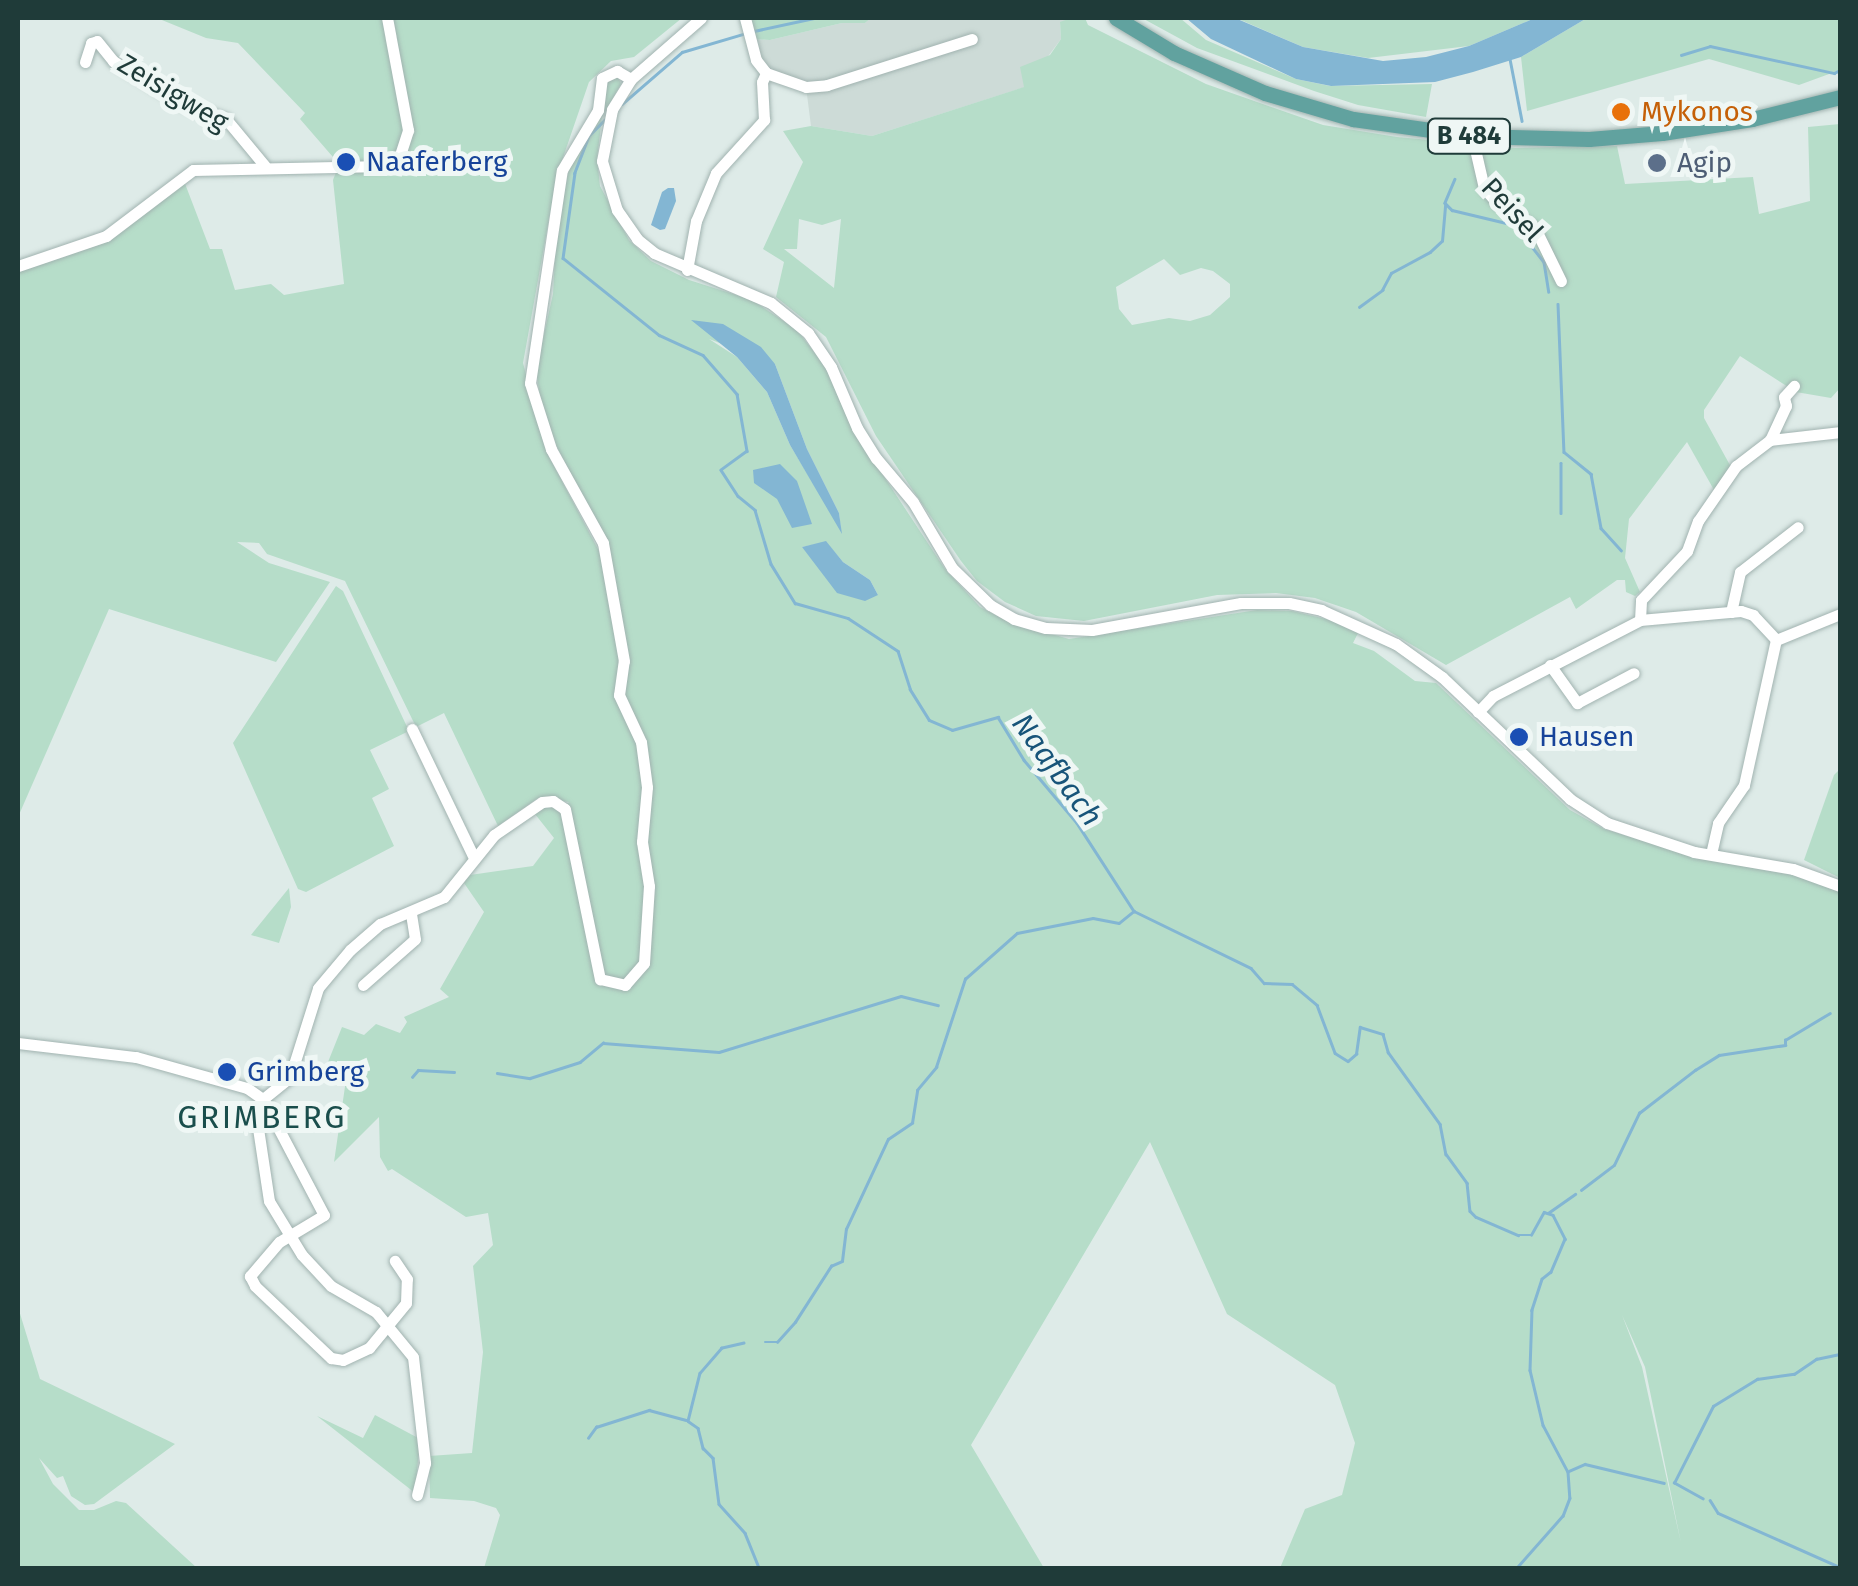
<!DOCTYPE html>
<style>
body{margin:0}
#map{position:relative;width:1858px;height:1586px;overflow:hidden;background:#deebe8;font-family:"Fira Sans",sans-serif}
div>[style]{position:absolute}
.built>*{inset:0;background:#cddbd7}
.green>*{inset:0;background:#b6ddc9}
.water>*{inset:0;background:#83b6d3}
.stream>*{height:2.5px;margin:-1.25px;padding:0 1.25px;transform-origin:1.25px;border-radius:1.25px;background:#83b6d3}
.roads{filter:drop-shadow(0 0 2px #a1b3b0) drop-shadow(0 0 2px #a1b3b0)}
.minor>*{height:11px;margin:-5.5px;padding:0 5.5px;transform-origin:5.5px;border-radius:5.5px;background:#fff}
.major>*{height:15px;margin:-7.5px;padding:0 7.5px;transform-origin:7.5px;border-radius:7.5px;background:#61a29f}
.dots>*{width:28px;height:28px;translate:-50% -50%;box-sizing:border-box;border:5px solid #eff7f5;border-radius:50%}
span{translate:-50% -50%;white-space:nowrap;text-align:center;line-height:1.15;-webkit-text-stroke:10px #eff7f5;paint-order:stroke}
.shield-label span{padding:2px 8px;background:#eff7f5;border:2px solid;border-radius:8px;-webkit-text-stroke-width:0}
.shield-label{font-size:25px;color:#1f3b39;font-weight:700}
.street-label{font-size:28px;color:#1f3b39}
.food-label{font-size:28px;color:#c56008}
.left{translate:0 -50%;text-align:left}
.transit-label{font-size:28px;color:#164399}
.service-label{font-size:28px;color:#4e5e75}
.water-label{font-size:30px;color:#175479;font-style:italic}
.quarter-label{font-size:32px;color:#1a4e4c;letter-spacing:2.5px}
.frame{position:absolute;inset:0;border:20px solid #1f3b39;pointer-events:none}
</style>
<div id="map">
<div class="built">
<div style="clip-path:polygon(871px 18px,1071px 18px,1060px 23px,1061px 39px,1025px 87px,872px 136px,811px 126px,806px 87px,766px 72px,752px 39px,770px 40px,842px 23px,865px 23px)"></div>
</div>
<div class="green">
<div style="clip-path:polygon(evenodd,157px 18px,682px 18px,634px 57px,611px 61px,589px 82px,557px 175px,523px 363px,546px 451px,600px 553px,602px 534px,557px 447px,541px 403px,536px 370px,553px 294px,556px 236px,571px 158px,605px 103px,606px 80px,617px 74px,621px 84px,602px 117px,597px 159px,600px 186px,629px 240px,651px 261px,689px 280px,752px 300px,797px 330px,827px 369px,873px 460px,945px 569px,980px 607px,1009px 622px,1069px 639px,1257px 610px,1292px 611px,1330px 620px,1359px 631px,1353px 643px,1374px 651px,1415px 681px,1436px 683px,1570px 810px,1604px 829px,1699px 858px,1803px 877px,1840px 892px,1840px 1568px,1280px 1568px,1305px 1509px,1342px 1495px,1355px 1443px,1335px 1385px,1227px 1314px,1150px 1142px,971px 1445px,1044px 1568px,484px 1568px,500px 1515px,496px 1508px,474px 1501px,430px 1498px,429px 1456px,472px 1453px,483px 1352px,473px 1266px,493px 1245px,488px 1213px,466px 1217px,392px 1169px,388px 1171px,380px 1157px,379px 1117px,334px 1162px,348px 1066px,328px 1062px,342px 1027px,364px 1035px,376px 1024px,400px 1033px,407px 1022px,404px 1017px,449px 997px,440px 989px,484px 912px,464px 883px,470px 875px,533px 866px,554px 838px,531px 809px,542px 803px,565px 806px,569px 802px,538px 798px,498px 826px,444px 713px,416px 727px,345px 581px,267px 554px,259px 543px,237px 542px,269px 563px,330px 582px,276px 662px,109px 609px,18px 817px,18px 272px,105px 242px,184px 181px,210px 249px,222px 249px,235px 290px,271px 284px,284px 295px,344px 284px,333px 180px,339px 164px,300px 119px,305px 113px,238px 43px,206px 38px,157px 18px,709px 339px,775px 364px,807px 449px,839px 513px,841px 530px,790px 445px,767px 392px,737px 357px,709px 339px,157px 18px,826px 542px,843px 562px,870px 580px,878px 595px,802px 547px,826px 542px,157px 18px,1622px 1315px,1645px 1367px,1681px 1543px,1642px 1367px,1622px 1315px)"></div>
<div style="clip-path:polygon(759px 18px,871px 18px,865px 23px,842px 23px,770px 40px,752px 39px,750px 21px)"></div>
<div style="clip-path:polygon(evenodd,1071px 18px,1085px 18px,1088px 25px,1206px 84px,1323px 125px,1397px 137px,1515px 148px,1617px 146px,1625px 184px,1753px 177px,1759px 214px,1810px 201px,1808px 127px,1840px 124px,1840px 388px,1831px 398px,1796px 392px,1740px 356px,1704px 410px,1704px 418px,1731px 467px,1714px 490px,1687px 442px,1629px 519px,1625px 558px,1640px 592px,1635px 596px,1626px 592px,1625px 580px,1617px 580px,1576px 609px,1570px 597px,1446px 665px,1356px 612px,1315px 598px,1276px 593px,1217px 595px,1084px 621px,1036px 616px,1005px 602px,977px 581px,961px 561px,876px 436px,826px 337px,776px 297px,784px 262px,763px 249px,803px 162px,783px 131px,811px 126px,872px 136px,1024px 87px,1020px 67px,1050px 55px,1061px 39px,1060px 22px,1071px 18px,799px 219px,822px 225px,841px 219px,834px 288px,784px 249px,797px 249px,799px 219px,1071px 18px,1164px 259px,1180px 275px,1201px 268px,1213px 271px,1230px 284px,1230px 297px,1210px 315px,1190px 321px,1169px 318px,1132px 325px,1119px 309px,1116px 287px,1164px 259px)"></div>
<div style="clip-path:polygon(1142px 18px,1180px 18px,1206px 40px,1296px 79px,1330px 86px,1432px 84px,1426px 117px,1358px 105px,1314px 91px,1197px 48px)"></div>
<div style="clip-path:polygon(1236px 18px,1535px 18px,1469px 46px,1368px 58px,1303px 47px)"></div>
<div style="clip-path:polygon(1587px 18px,1840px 18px,1840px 70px,1799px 85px,1709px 59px,1527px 111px,1521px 57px)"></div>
<div style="clip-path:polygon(336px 586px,343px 591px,409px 731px,370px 750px,389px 789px,372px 798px,394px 846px,306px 892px,298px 889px,233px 743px)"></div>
<div style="clip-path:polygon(1840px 769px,1840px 878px,1804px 860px,1834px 775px)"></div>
<div style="clip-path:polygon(289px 888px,291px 907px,279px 943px,251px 935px)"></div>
<div style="clip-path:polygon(18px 1307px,40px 1379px,175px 1444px,94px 1504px,85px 1505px,71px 1496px,63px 1476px,57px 1478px,39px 1458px,53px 1484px,79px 1510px,94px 1510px,116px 1501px,126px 1503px,197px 1568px,18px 1568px)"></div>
<div style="clip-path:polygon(375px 1415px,420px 1439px,415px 1493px,317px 1416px,363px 1438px)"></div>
</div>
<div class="water">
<div style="clip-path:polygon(1186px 18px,1235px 18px,1303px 47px,1383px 61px,1426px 57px,1469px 46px,1535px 18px,1587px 18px,1521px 57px,1473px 72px,1435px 82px,1331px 86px,1296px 79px,1211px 39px)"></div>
<div style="clip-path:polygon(668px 188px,674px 188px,676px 201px,665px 229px,660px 230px,651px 225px,662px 192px)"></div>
<div style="clip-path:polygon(691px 320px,723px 324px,761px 347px,775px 364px,807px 449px,839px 513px,842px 534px,790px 445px,767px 392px,737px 357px)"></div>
<div style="clip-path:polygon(780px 464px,797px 481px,812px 524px,792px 528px,777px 499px,754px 483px,753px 470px)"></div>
<div style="clip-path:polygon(826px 541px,843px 562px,870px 580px,878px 595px,865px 601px,837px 593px,802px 547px)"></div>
</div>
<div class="stream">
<div style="left:754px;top:31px;width:61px;rotate:-12.2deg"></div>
<div style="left:1681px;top:55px;width:30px;rotate:-17deg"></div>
<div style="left:1710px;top:46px;width:127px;rotate:12.3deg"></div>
<div style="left:1834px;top:73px;width:7px;rotate:-27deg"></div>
<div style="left:1510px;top:59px;width:63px;rotate:79deg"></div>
<div style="left:622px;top:104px;width:79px;rotate:-40.9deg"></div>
<div style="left:682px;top:52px;width:67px;rotate:-16.5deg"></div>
<div style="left:605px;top:120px;width:23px;rotate:135deg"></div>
<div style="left:589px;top:136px;width:40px;rotate:111deg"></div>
<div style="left:575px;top:173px;width:86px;rotate:98deg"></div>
<div style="left:563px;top:258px;width:123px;rotate:38.7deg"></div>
<div style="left:659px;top:335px;width:48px;rotate:24.4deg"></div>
<div style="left:703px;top:355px;width:52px;rotate:48.9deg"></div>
<div style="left:737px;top:394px;width:58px;rotate:80deg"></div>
<div style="left:747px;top:451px;width:32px;rotate:144deg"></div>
<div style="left:721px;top:470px;width:31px;rotate:57deg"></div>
<div style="left:738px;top:496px;width:22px;rotate:39deg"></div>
<div style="left:755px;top:510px;width:56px;rotate:73.5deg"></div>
<div style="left:771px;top:564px;width:46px;rotate:58.4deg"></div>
<div style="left:795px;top:603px;width:55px;rotate:15.8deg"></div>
<div style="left:848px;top:618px;width:60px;rotate:33.4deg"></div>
<div style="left:898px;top:651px;width:40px;rotate:72deg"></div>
<div style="left:910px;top:689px;width:36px;rotate:58deg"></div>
<div style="left:929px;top:720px;width:25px;rotate:23deg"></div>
<div style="left:952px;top:730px;width:48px;rotate:-15.8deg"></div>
<div style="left:998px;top:717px;width:50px;rotate:58.8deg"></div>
<div style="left:1024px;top:760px;width:82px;rotate:49.9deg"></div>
<div style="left:1077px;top:823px;width:105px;rotate:57.1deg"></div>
<div style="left:1134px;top:911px;width:130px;rotate:26deg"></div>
<div style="left:1251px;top:968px;width:20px;rotate:49deg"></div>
<div style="left:1264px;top:983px;width:28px;rotate:2deg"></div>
<div style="left:1292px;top:984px;width:33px;rotate:40deg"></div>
<div style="left:1317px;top:1005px;width:51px;rotate:69.4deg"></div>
<div style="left:1335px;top:1053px;width:15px;rotate:32deg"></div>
<div style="left:1348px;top:1061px;width:11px;rotate:-41deg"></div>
<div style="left:1356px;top:1054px;width:27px;rotate:-82deg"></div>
<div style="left:1360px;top:1027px;width:24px;rotate:17deg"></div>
<div style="left:1383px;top:1034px;width:19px;rotate:74deg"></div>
<div style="left:1388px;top:1052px;width:89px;rotate:54.2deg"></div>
<div style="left:1440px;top:1124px;width:31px;rotate:79deg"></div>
<div style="left:1446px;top:1154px;width:36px;rotate:54deg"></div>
<div style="left:1467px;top:1183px;width:28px;rotate:84deg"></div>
<div style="left:1470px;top:1211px;width:8px;rotate:45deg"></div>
<div style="left:1476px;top:1217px;width:46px;rotate:23.2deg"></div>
<div style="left:1518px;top:1235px;width:13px"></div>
<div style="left:1531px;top:1235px;width:26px;rotate:-61deg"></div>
<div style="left:1544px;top:1212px;width:9px;rotate:18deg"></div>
<div style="left:1553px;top:1215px;width:27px;rotate:63deg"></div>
<div style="left:1565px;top:1239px;width:36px;rotate:113deg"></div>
<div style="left:1551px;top:1272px;width:11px;rotate:142deg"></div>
<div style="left:1542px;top:1279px;width:33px;rotate:108deg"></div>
<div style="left:1532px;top:1310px;width:60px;rotate:91.9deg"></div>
<div style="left:1530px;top:1370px;width:57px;rotate:76.7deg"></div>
<div style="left:1543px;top:1425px;width:53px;rotate:62deg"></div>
<div style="left:1568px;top:1472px;width:26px;rotate:86deg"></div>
<div style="left:1570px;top:1498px;width:19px;rotate:111deg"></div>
<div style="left:1563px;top:1516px;width:69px;rotate:131.5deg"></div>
<div style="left:1455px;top:179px;width:26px;rotate:113deg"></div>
<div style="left:1445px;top:203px;width:10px;rotate:45deg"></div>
<div style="left:1452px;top:210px;width:65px;rotate:13.4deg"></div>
<div style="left:1515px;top:225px;width:47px;rotate:51.9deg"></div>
<div style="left:1544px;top:262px;width:30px;rotate:81deg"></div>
<div style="left:1558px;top:304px;width:148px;rotate:87.7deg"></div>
<div style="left:1564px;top:452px;width:35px;rotate:39deg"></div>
<div style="left:1591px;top:474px;width:55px;rotate:79.5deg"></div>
<div style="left:1601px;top:528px;width:30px;rotate:48deg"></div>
<div style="left:1359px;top:307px;width:29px;rotate:-36deg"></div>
<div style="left:1382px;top:290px;width:19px;rotate:-62deg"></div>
<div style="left:1391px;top:273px;width:44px;rotate:-28.3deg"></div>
<div style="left:1430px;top:252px;width:16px;rotate:-43deg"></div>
<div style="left:1442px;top:241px;width:36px;rotate:-85deg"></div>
<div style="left:1561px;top:463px;width:50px;rotate:90deg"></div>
<div style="left:497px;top:1073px;width:33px;rotate:9deg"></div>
<div style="left:530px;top:1078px;width:52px;rotate:-17.7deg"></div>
<div style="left:580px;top:1062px;width:30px;rotate:-40deg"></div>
<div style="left:603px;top:1043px;width:116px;rotate:4.4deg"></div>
<div style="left:719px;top:1052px;width:190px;rotate:-17.1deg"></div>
<div style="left:901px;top:996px;width:38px;rotate:14deg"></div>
<div style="left:412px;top:1077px;width:9px;rotate:-49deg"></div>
<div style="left:418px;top:1070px;width:36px;rotate:3deg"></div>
<div style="left:1581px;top:1190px;width:41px;rotate:-37.1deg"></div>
<div style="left:1614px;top:1165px;width:58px;rotate:-64.3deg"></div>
<div style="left:1639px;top:1113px;width:71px;rotate:-37.5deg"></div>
<div style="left:1695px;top:1070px;width:28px;rotate:-32deg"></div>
<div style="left:1719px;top:1055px;width:67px;rotate:-8.6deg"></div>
<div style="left:1785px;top:1045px;width:5px;rotate:-90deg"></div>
<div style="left:1785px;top:1040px;width:52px;rotate:-31deg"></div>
<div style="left:1548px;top:1213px;width:33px;rotate:-35deg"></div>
<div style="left:765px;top:1342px;width:12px"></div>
<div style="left:777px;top:1342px;width:27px;rotate:-48deg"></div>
<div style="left:795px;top:1322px;width:67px;rotate:-57.3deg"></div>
<div style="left:831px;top:1266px;width:12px;rotate:-24deg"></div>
<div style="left:842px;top:1261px;width:32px;rotate:-83deg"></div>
<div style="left:846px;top:1229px;width:99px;rotate:-65deg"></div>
<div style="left:888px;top:1139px;width:29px;rotate:-34deg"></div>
<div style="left:912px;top:1123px;width:33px;rotate:-81deg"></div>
<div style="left:917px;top:1090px;width:30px;rotate:-50deg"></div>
<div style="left:936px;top:1067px;width:93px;rotate:-71.8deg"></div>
<div style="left:965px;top:979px;width:69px;rotate:-41.5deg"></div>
<div style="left:1017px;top:933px;width:77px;rotate:-11.2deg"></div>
<div style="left:1093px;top:918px;width:26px;rotate:11deg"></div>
<div style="left:1119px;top:923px;width:19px;rotate:-39deg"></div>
<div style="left:744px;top:1343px;width:23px;rotate:167deg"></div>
<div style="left:722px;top:1348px;width:33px;rotate:131deg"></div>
<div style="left:700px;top:1373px;width:49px;rotate:104deg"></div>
<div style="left:688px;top:1421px;width:12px;rotate:35deg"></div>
<div style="left:698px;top:1428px;width:21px;rotate:76deg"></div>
<div style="left:703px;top:1448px;width:14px;rotate:45deg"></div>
<div style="left:713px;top:1458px;width:46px;rotate:82.6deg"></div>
<div style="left:719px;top:1504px;width:39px;rotate:48deg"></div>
<div style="left:745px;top:1533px;width:38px;rotate:68deg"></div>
<div style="left:588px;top:1438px;width:14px;rotate:-54deg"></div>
<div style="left:596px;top:1427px;width:56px;rotate:-17.8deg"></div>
<div style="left:649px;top:1410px;width:38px;rotate:15deg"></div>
<div style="left:1569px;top:1471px;width:17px;rotate:-24deg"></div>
<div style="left:1585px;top:1464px;width:81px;rotate:13.5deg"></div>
<div style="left:1703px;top:1499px;width:33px;rotate:-151deg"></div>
<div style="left:1674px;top:1483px;width:86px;rotate:-63.1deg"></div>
<div style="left:1713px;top:1406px;width:52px;rotate:-31.5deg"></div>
<div style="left:1757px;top:1379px;width:37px;rotate:-8deg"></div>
<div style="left:1794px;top:1374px;width:27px;rotate:-34deg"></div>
<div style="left:1816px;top:1359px;width:25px;rotate:-12deg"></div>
<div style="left:1710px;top:1500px;width:15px;rotate:58deg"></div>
<div style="left:1718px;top:1513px;width:133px;rotate:23.9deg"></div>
</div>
<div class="roads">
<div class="minor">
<div style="left:701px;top:18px;width:93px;rotate:138.9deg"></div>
<div style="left:631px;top:79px;width:36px;rotate:122deg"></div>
<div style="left:612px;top:110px;width:52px;rotate:101.1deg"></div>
<div style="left:602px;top:161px;width:51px;rotate:73deg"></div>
<div style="left:617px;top:210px;width:35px;rotate:55deg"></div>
<div style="left:637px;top:239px;width:22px;rotate:39deg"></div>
<div style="left:654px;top:253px;width:127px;rotate:23.1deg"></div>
<div style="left:771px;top:303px;width:48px;rotate:39deg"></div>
<div style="left:808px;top:333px;width:41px;rotate:55.9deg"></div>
<div style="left:831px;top:367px;width:66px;rotate:66.9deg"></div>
<div style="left:857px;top:428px;width:36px;rotate:58deg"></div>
<div style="left:876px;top:458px;width:57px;rotate:49.9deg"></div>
<div style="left:913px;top:502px;width:77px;rotate:59.4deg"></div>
<div style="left:952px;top:568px;width:53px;rotate:44.2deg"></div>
<div style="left:990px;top:605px;width:28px;rotate:30deg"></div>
<div style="left:1014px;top:619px;width:33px;rotate:16deg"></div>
<div style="left:1046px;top:628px;width:46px;rotate:2.5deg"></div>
<div style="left:1092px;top:630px;width:151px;rotate:-10.3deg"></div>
<div style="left:1241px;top:603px;width:48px"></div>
<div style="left:1289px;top:603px;width:33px;rotate:12deg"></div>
<div style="left:1321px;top:610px;width:82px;rotate:24.4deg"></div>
<div style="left:1396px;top:644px;width:57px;rotate:35.7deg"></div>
<div style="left:1442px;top:677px;width:177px;rotate:43.6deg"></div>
<div style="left:1570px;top:799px;width:44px;rotate:33deg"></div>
<div style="left:1607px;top:823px;width:92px;rotate:18.4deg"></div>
<div style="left:1694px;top:852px;width:100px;rotate:9.7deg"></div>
<div style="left:1793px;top:869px;width:50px;rotate:19.9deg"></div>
<div style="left:745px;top:18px;width:43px;rotate:75.3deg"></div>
<div style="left:756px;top:60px;width:16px;rotate:52deg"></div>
<div style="left:766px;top:73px;width:42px;rotate:19.3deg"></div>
<div style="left:806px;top:87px;width:21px;rotate:-5deg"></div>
<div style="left:827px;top:85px;width:152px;rotate:-17.6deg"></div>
<div style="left:85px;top:62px;width:20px;rotate:-72deg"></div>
<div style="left:91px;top:43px;width:6px;rotate:-18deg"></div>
<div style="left:97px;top:41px;width:26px;rotate:51deg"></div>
<div style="left:113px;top:61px;width:80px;rotate:31.7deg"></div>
<div style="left:181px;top:103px;width:48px;rotate:19.6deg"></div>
<div style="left:226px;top:119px;width:61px;rotate:50.3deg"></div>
<div style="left:1472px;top:136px;width:53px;rotate:77deg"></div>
<div style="left:1484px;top:188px;width:20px;rotate:49deg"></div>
<div style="left:1497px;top:203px;width:45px;rotate:33.3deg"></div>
<div style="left:1535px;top:228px;width:59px;rotate:63.9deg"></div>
<div style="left:18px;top:266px;width:93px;rotate:-18.8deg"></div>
<div style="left:106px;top:236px;width:109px;rotate:-37.2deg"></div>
<div style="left:193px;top:170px;width:191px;rotate:-1.2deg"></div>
<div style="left:384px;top:166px;width:19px;rotate:-35deg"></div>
<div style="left:400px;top:155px;width:26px;rotate:-72deg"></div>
<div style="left:408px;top:130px;width:114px;rotate:-100.6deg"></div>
<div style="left:687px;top:270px;width:50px;rotate:-79.6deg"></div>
<div style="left:696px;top:221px;width:52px;rotate:-67.4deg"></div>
<div style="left:716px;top:173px;width:72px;rotate:-47.8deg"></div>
<div style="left:764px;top:120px;width:38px;rotate:-93deg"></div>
<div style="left:762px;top:82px;width:10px;rotate:-66deg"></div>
<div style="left:1770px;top:440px;width:70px;rotate:-6.5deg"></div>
<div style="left:1731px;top:612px;width:41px;rotate:-77.3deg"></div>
<div style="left:1740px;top:572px;width:73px;rotate:-37.8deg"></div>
<div style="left:1640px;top:620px;width:20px;rotate:-87deg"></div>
<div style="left:1641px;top:600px;width:67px;rotate:-46.8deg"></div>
<div style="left:1687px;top:551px;width:32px;rotate:-70deg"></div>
<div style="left:1698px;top:521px;width:67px;rotate:-55.4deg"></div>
<div style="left:1736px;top:466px;width:43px;rotate:-37.4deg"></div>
<div style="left:1770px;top:440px;width:38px;rotate:-65deg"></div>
<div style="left:1786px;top:406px;width:9px;rotate:-103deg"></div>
<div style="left:1784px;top:397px;width:15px;rotate:-48deg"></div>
<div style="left:1776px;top:640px;width:69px;rotate:-22.1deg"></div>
<div style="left:1550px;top:665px;width:47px;rotate:54.6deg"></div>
<div style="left:1577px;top:703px;width:64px;rotate:-27.8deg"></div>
<div style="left:1478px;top:712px;width:22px;rotate:-47deg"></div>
<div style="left:1493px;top:696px;width:165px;rotate:-27.3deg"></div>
<div style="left:1640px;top:620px;width:101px;rotate:-5.1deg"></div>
<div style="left:1741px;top:611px;width:13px;rotate:18deg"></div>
<div style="left:1753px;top:615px;width:34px;rotate:47deg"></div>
<div style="left:412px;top:729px;width:141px;rotate:64.3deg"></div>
<div style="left:1711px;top:854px;width:32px;rotate:-77deg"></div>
<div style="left:1718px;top:823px;width:46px;rotate:-55.6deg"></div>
<div style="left:1744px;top:785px;width:148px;rotate:-77.6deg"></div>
<div style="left:363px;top:985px;width:69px;rotate:-41.5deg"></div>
<div style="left:415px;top:939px;width:26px;rotate:-99deg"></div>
<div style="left:18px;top:1043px;width:119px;rotate:6.8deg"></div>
<div style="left:136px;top:1057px;width:115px;rotate:15.6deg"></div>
<div style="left:247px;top:1088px;width:19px;rotate:35deg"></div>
<div style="left:263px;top:1099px;width:131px;rotate:62.3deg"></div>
<div style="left:324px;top:1215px;width:52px;rotate:149deg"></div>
<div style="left:279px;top:1242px;width:45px;rotate:130.5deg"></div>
<div style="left:250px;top:1276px;width:11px;rotate:63deg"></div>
<div style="left:255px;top:1286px;width:105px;rotate:43.5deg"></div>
<div style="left:331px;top:1358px;width:12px;rotate:9deg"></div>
<div style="left:343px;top:1360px;width:29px;rotate:-25deg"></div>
<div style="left:369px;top:1348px;width:58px;rotate:-50.6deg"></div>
<div style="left:406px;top:1303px;width:24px;rotate:-88deg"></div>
<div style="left:407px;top:1279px;width:22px;rotate:-124deg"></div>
<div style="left:263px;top:1099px;width:35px;rotate:-39deg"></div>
<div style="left:290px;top:1077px;width:93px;rotate:-72.5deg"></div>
<div style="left:318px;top:988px;width:50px;rotate:-49.9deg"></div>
<div style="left:350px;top:950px;width:40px;rotate:-41deg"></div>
<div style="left:380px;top:924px;width:69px;rotate:-22.9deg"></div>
<div style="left:444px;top:897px;width:80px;rotate:-51.1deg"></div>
<div style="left:494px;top:835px;width:58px;rotate:-34.5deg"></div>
<div style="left:542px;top:802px;width:11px;rotate:-5deg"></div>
<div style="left:553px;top:801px;width:14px;rotate:34deg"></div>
<div style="left:565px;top:809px;width:174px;rotate:78.4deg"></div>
<div style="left:600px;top:979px;width:26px;rotate:13deg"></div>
<div style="left:625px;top:985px;width:29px;rotate:-49deg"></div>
<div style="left:644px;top:963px;width:77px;rotate:-86.3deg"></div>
<div style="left:649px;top:886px;width:45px;rotate:-99deg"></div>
<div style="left:642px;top:842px;width:55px;rotate:-84.8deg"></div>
<div style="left:647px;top:787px;width:45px;rotate:-97.6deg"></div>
<div style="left:641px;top:742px;width:52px;rotate:-115.1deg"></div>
<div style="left:619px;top:695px;width:34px;rotate:-82deg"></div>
<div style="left:624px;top:661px;width:120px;rotate:-100.1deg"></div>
<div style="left:603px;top:543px;width:107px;rotate:-119deg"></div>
<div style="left:551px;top:449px;width:69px;rotate:-107.7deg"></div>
<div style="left:530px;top:383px;width:215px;rotate:-81.5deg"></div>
<div style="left:562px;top:170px;width:70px;rotate:-59deg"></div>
<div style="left:598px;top:110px;width:32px;rotate:-83deg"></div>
<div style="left:602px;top:78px;width:17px;rotate:-25deg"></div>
<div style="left:617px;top:71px;width:16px;rotate:30deg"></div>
<div style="left:263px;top:1099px;width:17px;rotate:114deg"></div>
<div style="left:256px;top:1115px;width:87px;rotate:81.4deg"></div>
<div style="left:269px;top:1201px;width:63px;rotate:58.6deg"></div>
<div style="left:302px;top:1255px;width:42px;rotate:46.9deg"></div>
<div style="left:331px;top:1286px;width:52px;rotate:30deg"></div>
<div style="left:376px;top:1312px;width:58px;rotate:50.6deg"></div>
<div style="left:413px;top:1357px;width:107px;rotate:83.5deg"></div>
<div style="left:425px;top:1463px;width:33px;rotate:104deg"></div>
</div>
<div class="major">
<div style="left:1116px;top:18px;width:68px;rotate:31.1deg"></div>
<div style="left:1174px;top:53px;width:99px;rotate:23.7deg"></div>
<div style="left:1265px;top:93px;width:92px;rotate:16.5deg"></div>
<div style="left:1353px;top:119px;width:120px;rotate:8.1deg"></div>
<div style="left:1472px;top:136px;width:117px;rotate:1.5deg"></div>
<div style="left:1589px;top:139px;width:73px;rotate:-4.7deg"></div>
<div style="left:1662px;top:133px;width:91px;rotate:-8.8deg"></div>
<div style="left:1752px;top:119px;width:91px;rotate:-14deg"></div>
</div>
</div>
<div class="dots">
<div style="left:1621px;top:112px;background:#e8710a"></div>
<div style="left:346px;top:162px;background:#1a4fb4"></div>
<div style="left:1657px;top:163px;background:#5c6f8a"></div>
<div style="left:1519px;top:737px;background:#1a4fb4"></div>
<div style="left:227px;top:1072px;background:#1a4fb4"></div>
</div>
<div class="shield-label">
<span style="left:1469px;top:136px">B 484</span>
</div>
<div class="street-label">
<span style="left:173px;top:93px;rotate:31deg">Zeisigweg</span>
<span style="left:1512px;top:210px;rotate:47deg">Peisel</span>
</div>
<div class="food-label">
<span class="left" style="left:1641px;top:112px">Mykonos</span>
</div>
<div class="transit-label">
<span class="left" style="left:366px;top:162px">Naaferberg</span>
<span class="left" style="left:1539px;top:737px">Hausen</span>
<span class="left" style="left:247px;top:1072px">Grimberg</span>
</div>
<div class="service-label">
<span class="left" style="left:1677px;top:163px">Agip</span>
</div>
<div class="water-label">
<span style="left:1057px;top:770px;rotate:54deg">Naafbach</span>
</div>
<div class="quarter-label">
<span style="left:262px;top:1117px">GRIMBERG</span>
</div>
<div class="frame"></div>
</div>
